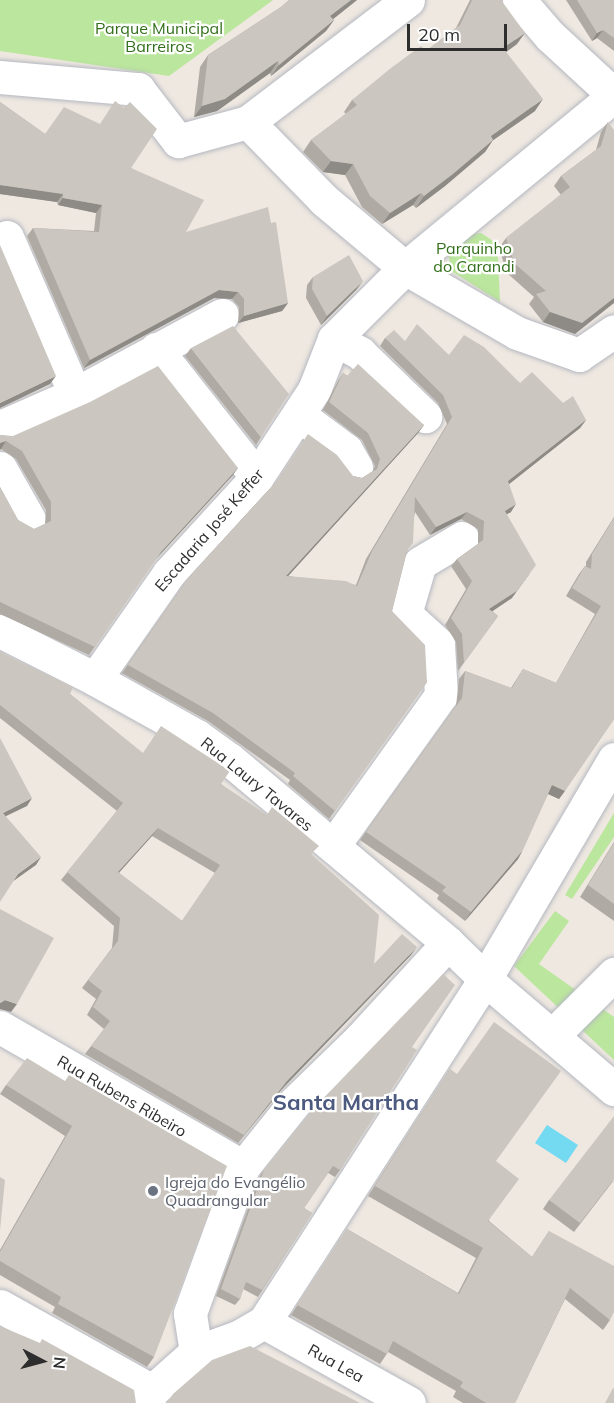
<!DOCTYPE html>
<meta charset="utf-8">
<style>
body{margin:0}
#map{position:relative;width:614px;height:1403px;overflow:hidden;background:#efe8e1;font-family:Mulish,sans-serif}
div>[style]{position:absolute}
.green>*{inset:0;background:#bbe69d}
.water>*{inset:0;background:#73daf1}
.roads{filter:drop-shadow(0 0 2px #b4b8c1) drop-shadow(0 0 2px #b4b8c1)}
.minor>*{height:33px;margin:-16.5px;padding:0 16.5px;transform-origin:16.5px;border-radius:16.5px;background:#fff}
.wall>*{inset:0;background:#afaaa4}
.shaded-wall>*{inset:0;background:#8e8b86}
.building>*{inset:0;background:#cbc6bf}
.dots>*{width:16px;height:16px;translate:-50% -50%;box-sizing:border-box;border:3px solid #fff;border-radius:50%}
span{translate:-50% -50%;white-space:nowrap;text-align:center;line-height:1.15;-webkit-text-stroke:4.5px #fff;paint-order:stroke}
.park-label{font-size:16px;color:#326f1a}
.street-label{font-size:16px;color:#2e2e2e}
.worship-label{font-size:16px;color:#5b616d}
.left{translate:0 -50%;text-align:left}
.district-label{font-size:22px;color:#4c5a80;font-weight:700}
.north{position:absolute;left:12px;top:1331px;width:60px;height:60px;-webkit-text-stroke:4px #fff;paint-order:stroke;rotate:96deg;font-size:16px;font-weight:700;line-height:24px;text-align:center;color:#2e2e2e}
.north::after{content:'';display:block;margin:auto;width:21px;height:27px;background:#2e2e2e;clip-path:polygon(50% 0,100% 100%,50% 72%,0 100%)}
.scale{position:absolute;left:407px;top:24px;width:100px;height:27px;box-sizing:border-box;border:3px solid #2e2e2e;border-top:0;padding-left:8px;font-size:18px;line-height:21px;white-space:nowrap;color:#2e2e2e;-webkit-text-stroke:4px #fff;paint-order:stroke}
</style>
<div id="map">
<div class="green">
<div style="clip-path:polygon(0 0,273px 0,169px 76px,0 51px)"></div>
<div style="clip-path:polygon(481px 233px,493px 241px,498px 258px,500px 302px,453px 272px,447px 252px,458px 236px)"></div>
<div style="clip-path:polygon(614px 813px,614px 837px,572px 899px,565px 895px)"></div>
<div style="clip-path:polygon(555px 911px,569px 921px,539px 964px,614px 1017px,614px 1060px,514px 966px)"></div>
</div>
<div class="water">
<div style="clip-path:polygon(547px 1125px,578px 1145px,566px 1163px,535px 1143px)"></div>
</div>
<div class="roads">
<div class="minor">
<div style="left:519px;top:0;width:48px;rotate:49.3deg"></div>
<div style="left:550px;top:36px;width:87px;rotate:42.7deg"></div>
<div style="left:0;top:77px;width:139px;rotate:5deg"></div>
<div style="left:138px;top:89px;width:66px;rotate:52.4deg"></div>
<div style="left:178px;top:141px;width:73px;rotate:-15.2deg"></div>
<div style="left:248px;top:122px;width:201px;rotate:-37.3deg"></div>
<div style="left:248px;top:122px;width:109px;rotate:45.7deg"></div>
<div style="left:324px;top:200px;width:106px;rotate:40deg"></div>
<div style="left:405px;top:268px;width:129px;rotate:30.1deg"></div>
<div style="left:517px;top:333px;width:66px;rotate:19.5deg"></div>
<div style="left:579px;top:355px;width:42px;rotate:-34.4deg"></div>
<div style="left:7px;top:237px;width:171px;rotate:66.6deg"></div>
<div style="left:334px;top:339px;width:30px;rotate:28deg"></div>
<div style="left:360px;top:353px;width:91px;rotate:44.1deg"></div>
<div style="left:156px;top:349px;width:163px;rotate:51.7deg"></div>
<div style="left:299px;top:415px;width:59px;rotate:36.7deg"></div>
<div style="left:346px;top:450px;width:20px;rotate:60deg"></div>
<div style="left:0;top:427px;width:82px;rotate:-23.7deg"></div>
<div style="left:75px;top:394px;width:167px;rotate:-28.3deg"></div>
<div style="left:0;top:468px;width:59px;rotate:60.4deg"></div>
<div style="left:0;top:631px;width:106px;rotate:26.8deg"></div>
<div style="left:95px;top:679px;width:117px;rotate:29.2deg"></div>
<div style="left:197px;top:736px;width:39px;rotate:36deg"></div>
<div style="left:229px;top:759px;width:286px;rotate:40deg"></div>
<div style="left:448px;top:943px;width:52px;rotate:44.2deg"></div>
<div style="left:485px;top:979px;width:170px;rotate:40.5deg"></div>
<div style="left:95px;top:679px;width:129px;rotate:-55.1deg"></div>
<div style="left:169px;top:573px;width:130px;rotate:-47.5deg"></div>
<div style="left:257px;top:477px;width:104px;rotate:-56.8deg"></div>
<div style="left:314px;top:390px;width:55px;rotate:-68.6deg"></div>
<div style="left:334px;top:339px;width:100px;rotate:-45deg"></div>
<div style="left:405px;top:268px;width:271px;rotate:-39.5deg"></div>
<div style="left:333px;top:846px;width:186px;rotate:-54.4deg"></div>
<div style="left:441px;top:695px;width:51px;rotate:-93.4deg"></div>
<div style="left:438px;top:644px;width:45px;rotate:-137.7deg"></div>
<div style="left:405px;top:614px;width:53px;rotate:-73.6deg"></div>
<div style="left:420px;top:563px;width:49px;rotate:-30.8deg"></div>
<div style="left:0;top:1027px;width:280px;rotate:29.9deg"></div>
<div style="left:552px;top:1036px;width:88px;rotate:-45deg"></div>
<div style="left:0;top:1306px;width:174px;rotate:29.2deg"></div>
<div style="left:264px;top:1322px;width:166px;rotate:29.2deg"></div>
<div style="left:196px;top:1352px;width:39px;rotate:-99deg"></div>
<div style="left:190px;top:1313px;width:155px;rotate:-70deg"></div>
<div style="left:243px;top:1167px;width:83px;rotate:-51.3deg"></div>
<div style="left:295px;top:1102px;width:91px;rotate:-44.1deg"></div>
<div style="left:360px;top:1039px;width:130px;rotate:-47.5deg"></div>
<div style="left:146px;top:1403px;width:13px;rotate:-63deg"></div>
<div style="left:152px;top:1391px;width:59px;rotate:-41.6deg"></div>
<div style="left:196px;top:1352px;width:45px;rotate:-19.7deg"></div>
<div style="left:238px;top:1337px;width:30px;rotate:-30deg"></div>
<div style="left:264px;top:1322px;width:408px;rotate:-57.2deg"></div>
<div style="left:485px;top:979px;width:255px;rotate:-59.6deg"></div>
</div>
</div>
<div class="wall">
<div style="clip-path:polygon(289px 0,357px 0,333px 19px,334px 20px,326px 31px,271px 76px,270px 73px,217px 111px,194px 117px,200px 67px,208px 55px,281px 7px)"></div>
<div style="clip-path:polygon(470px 0,501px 0,517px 44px,506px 52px,535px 111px,493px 140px,485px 152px,445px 186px,416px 208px,413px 205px,382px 224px,362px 207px,345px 175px,323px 172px,303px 152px,311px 140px,346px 114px,344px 112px,352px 100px,426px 51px,456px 28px)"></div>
<div style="clip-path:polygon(566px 0,614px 0,614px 51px,597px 38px,592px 41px)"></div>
<div style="clip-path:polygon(0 102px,45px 134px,131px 168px,186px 232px,288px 303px,282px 311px,238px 323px,239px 307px,232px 299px,214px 298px,84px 368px,27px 236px,33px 228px,94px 231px,96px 213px,58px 205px,57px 202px,0 194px)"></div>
<div style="clip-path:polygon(608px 122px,575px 334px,543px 322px,529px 304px,534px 297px,507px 273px,499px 248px,506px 238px,561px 195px,554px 186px,561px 176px,596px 150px,601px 132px)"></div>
<div style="clip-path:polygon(313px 277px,357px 289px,321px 325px,306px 298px,307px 285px)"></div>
<div style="clip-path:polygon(385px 338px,405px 341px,449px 355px,520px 383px,563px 403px,586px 420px,580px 428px,509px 484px,511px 512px,507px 514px,512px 598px,492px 611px,498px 616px,458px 671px,456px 642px,445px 625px,466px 589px,451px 566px,457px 559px,478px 544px,478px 529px,461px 519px,430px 535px,415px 512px,407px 551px,392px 611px,427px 682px,329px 819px,288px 784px,290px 780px,208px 721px,122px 673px,189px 577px,275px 483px,353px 476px,362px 478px,373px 471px,375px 466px,362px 440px,323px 410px,338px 381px,343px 373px,424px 425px,418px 433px,288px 576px,356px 585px,366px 559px,447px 424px,438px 403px,380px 346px)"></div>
<div style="clip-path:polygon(191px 348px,261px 437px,256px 445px,185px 356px)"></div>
<div style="clip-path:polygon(0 435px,238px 468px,232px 476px,155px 560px,89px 655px,0 614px,0 487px,18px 520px,34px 529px,45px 524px,46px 510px,16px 459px,1px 449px)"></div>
<div style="clip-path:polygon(614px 517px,614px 719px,559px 799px,548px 794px,518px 859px,465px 921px,437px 899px,439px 895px,360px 840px,456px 706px,459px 679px,465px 671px,511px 688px,523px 669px,556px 683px,595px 614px,566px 596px,579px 574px,585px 566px,586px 566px,586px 562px)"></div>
<div style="clip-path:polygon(evenodd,0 652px,70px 694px,142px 753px,221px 784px,312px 855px,374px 964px,411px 955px,282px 1089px,238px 1143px,85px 1054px,104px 1029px,87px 1015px,96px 999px,82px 988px,112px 948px,114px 926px,61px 880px,117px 811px,0 718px,0 652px,152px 836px,215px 873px,182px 921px,119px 873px,152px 836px)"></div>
<div style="clip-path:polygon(614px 842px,614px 921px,580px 897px)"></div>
<div style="clip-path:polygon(412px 1047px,340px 1170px,335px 1177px,328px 1173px,304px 1208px,312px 1213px,258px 1297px,243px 1289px,240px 1299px,235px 1305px,216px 1296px,260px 1176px,264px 1170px)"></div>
<div style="clip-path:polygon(450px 1069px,496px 1161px,489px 1221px,532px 1257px,549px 1231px,610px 1320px,603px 1330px,565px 1299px,515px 1403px,463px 1403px,453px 1397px,456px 1391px,388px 1352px,380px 1364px,291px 1315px,347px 1229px,458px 1293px,476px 1258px,368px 1196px)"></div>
<div style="clip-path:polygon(65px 1081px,154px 1357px,147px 1367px,52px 1313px,55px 1307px,0 1275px,0 1250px,65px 1136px,0 1094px,6px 1085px)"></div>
<div style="clip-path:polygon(614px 1180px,574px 1232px,543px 1209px,549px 1200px)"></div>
</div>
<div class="shaded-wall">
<div style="clip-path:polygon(351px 0,357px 0,322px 28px,330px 16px)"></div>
<div style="clip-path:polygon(334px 20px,326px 31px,271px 76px,279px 65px)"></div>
<div style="clip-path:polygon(603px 30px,597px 38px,592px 41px,597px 33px)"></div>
<div style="clip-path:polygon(525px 33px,517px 44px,495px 60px,503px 48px)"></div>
<div style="clip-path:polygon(278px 61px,270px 73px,217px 111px,194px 117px,202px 106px)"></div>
<div style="clip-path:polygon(543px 99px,535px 111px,482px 148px,491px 136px)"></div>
<div style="clip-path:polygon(493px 140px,485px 152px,445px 186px,416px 208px,424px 196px)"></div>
<div style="clip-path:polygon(331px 161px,353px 164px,345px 175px,323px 172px)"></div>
<div style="clip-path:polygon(0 185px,63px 194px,57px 202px,0 194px)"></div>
<div style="clip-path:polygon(421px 193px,413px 205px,382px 224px,390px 213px)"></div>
<div style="clip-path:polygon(63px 198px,102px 205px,96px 213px,58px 205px)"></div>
<div style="clip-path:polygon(363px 281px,357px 289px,321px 325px,327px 316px)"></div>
<div style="clip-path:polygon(219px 290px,238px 292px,232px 299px,214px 298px,84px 368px,90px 360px)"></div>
<div style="clip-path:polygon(614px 298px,614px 303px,575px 334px,543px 322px,550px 312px)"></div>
<div style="clip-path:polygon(288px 303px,282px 311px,238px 323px,244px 316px)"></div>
<div style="clip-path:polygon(56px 376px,50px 384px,0 408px,0 403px)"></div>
<div style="clip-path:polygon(586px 420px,580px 428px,503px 489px,508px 481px)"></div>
<div style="clip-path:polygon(424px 425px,418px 433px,281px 584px,286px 576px)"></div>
<div style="clip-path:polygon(6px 441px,1px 449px,0 450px,0 443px)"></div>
<div style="clip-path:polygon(238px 468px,232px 476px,155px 560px,161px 552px)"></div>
<div style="clip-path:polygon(516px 504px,511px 512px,500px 518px,505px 511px)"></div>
<div style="clip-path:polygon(467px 512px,461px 519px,430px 535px,436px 527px)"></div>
<div style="clip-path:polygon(530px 573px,512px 598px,484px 617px,489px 609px)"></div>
<div style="clip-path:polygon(552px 785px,565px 791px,559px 799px,546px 793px)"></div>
<div style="clip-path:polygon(32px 798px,27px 806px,0 819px,3px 813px)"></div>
<div style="clip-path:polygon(158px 828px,152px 836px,112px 880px,118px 872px)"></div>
<div style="clip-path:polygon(523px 850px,518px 859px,465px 921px,471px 912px)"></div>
<div style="clip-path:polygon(41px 857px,36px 865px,12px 882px,18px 874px)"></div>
<div style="clip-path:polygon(417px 947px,411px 955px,282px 1089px,238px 1143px,287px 1081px)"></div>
<div style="clip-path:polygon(5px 1000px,17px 1004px,11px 1012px,0 1009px,0 1003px)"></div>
</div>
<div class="building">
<div style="clip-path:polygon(289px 0,351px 0,330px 16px,334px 20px,279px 65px,278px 61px,225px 99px,202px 106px,208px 55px,281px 7px)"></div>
<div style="clip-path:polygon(472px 0,501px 0,525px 33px,503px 48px,543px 99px,491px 136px,493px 140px,453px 174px,424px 196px,421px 193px,390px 213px,370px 196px,353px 164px,331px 161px,311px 140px,357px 105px,352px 100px,391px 68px,421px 46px,426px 51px,460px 25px)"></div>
<div style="clip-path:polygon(577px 0,614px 0,614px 38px,603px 30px,597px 33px)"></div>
<div style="clip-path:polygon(115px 101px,124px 108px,130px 102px,157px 129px,131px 168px,204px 200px,186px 232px,268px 207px,271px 223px,276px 222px,288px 303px,244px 316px,244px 299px,238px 292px,219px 290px,90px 360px,33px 228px,99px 232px,102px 205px,63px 198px,63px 194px,0 185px,0 102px,45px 134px,64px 107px,100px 124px)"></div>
<div style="clip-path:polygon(608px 122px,614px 130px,614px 298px,582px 323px,550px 312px,536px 294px,546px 291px,514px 263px,506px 238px,570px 187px,561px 176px,601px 146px)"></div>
<div style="clip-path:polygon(0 245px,56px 376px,0 403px)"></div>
<div style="clip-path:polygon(349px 255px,363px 281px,327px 316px,312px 289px,313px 277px)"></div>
<div style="clip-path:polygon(417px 324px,449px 355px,464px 335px,484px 347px,520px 383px,532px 372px,563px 403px,573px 396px,586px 420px,508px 481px,516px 504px,505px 511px,536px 565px,517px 591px,489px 609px,498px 616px,464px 663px,462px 634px,451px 618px,472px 581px,457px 559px,483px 540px,484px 521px,467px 512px,436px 527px,415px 497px,413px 543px,407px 550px,392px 611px,425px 645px,427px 682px,335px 811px,293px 776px,295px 773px,213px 713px,128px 665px,189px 577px,276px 482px,308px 434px,337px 455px,353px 476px,362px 478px,377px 469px,380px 459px,368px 433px,329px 402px,343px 373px,347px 376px,358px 364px,424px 425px,286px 576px,346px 581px,357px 586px,372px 551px,452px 417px,443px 395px,385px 338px,394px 330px,405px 341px)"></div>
<div style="clip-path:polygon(233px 326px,289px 394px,261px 437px,191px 348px)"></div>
<div style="clip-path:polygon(158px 366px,238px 468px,161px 552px,95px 647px,0 602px,0 487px,18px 520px,34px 529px,51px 521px,51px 502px,22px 451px,6px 441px,0 443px,0 435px,13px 436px,90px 402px)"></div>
<div style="clip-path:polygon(614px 518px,614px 719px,565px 791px,552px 785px,523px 850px,471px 912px,442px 891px,446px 887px,366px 832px,462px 698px,465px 671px,512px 688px,523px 669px,556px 683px,601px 606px,572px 588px,585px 566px,591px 569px,592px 554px)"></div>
<div style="clip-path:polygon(evenodd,0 652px,73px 687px,70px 694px,143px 753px,161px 726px,230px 771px,221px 784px,267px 815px,272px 807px,319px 846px,311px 854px,379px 915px,374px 964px,402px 934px,417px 947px,287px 1081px,244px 1135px,91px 1046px,110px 1021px,93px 1007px,102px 991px,88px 980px,118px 941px,120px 918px,67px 872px,123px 803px,0 705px,0 652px,158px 828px,220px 865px,182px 921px,118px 872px,158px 828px)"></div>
<div style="clip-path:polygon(0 738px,32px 798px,3px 813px,41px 857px,18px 874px,0 902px)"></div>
<div style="clip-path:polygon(614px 843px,614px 904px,588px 885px)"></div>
<div style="clip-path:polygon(0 909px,54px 938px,17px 1004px,5px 1000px,0 1003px)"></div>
<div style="clip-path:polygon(443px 974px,455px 985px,412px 1047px,417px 1050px,340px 1170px,333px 1166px,304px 1208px,312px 1213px,262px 1290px,246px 1282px,240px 1299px,221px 1289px,264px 1170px,314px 1108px)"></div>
<div style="clip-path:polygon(494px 1022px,561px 1071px,496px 1161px,519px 1179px,488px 1221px,532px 1257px,549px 1231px,614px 1266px,614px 1312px,610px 1320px,570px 1288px,515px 1403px,486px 1403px,460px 1387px,463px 1382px,393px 1341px,387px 1354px,297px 1305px,347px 1229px,459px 1294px,483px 1248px,375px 1186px,450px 1069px,457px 1074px)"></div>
<div style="clip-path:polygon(27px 1058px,65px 1081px,69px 1075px,227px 1166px,154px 1357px,58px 1304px,61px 1297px,0 1261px,0 1252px,72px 1126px,6px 1085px)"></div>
<div style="clip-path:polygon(614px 1116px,614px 1179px,580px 1223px,549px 1200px)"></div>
<div style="clip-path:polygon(0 1177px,5px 1180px,0 1230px)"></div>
<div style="clip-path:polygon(0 1326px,40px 1343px,42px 1339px,134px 1390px,136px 1403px,0 1403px)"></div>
<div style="clip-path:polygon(250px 1346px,360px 1403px,167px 1403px,173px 1394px,212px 1360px)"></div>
<div style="clip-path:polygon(613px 1388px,614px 1389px,614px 1403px,605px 1403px)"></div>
</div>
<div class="dots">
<div style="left:153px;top:1191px;background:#6b7280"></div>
</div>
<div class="park-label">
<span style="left:159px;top:37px">Parque Municipal<br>Barreiros</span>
<span style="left:474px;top:257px">Parquinho<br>do Carandi</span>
</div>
<div class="street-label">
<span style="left:209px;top:530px;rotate:-49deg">Escadaria José Keffer</span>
<span style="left:257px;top:784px;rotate:39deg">Rua Laury Tavares</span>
<span style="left:122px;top:1096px;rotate:30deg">Rua Rubens Ribeiro</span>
<span style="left:336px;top:1363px;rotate:29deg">Rua Lea</span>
</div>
<div class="worship-label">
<span class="left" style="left:165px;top:1191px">Igreja do Evangélio<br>Quadrangular</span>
</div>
<div class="district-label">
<span style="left:346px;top:1103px">Santa Martha</span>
</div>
<div class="north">N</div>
<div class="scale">20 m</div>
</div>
